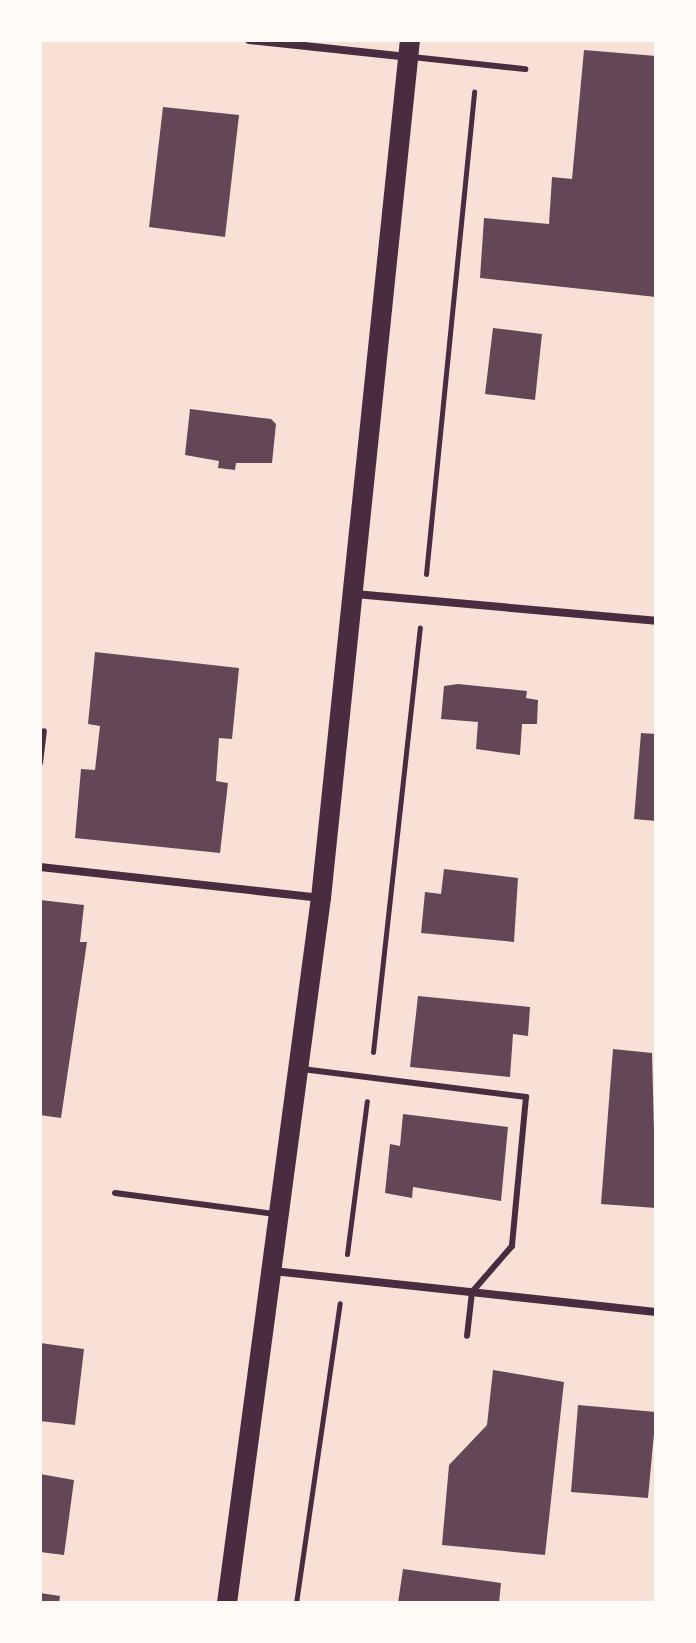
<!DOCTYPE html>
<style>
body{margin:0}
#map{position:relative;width:696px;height:1643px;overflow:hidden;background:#f7e1d7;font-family:Arial,sans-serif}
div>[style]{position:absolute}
.building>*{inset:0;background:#644757}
.path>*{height:5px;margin:-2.5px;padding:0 2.5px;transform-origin:2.5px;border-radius:2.5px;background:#4a2c40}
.service>*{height:6px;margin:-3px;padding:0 3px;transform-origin:3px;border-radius:3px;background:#4a2c40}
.minor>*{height:8px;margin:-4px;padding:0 4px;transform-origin:4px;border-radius:4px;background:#4a2c40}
.primary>*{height:20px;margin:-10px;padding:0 10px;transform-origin:10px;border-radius:10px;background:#4a2c40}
span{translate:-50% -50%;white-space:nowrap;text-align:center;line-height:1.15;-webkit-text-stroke:8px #fffaf5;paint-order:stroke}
.frame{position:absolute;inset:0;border:42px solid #fffaf5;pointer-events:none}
</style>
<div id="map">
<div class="building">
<div style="clip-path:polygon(584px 50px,656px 56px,656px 297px,480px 278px,484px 218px,549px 224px,552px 177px,572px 179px)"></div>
<div style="clip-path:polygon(163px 107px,239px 115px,225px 237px,149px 227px)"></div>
<div style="clip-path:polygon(493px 328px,542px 334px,535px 400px,485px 394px)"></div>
<div style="clip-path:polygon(190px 409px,271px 419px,276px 424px,272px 463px,236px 463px,235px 470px,218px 468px,219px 461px,185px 455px)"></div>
<div style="clip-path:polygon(95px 652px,239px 668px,232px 739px,219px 738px,216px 781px,228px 783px,220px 853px,75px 838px,81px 769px,95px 770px,100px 726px,88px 724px)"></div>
<div style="clip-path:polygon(458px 684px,527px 691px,526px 698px,538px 700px,537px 724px,522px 724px,520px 755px,476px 749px,478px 722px,441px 719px,444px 686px)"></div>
<div style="clip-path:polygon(641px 733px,656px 734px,656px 821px,634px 819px)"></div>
<div style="clip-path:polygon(444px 869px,518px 878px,514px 942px,421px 933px,425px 892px,441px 894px)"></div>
<div style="clip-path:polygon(40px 900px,84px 905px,80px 942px,87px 942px,61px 1118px,40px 1115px)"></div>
<div style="clip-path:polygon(418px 996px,530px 1007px,528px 1036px,513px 1034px,510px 1077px,410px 1067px)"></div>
<div style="clip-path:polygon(613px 1049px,652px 1053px,656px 1208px,601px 1204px)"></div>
<div style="clip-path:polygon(403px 1114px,508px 1127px,501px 1201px,413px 1187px,412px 1198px,385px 1193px,390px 1144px,400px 1146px)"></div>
<div style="clip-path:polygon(40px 1343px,84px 1349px,75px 1425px,40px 1421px)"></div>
<div style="clip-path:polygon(493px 1370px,564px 1382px,545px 1555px,442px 1545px,449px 1465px,487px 1425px)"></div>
<div style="clip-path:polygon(578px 1405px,656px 1412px,648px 1498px,571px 1492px)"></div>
<div style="clip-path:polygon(40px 1474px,74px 1480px,64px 1555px,40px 1552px)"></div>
<div style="clip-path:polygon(403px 1569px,501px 1583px,499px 1603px,398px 1603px)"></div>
<div style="clip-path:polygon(40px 1593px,60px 1596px,59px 1603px,40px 1603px)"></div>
</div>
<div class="path">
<div style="left:426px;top:574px;width:485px;rotate:-84.3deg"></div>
<div style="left:373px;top:1052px;width:427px;rotate:-83.7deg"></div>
<div style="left:347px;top:1254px;width:154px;rotate:-82.6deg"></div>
<div style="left:296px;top:1603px;width:303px;rotate:-81.7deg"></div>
</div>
<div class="service">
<div style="left:412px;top:57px;width:114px;rotate:6.1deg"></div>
<div style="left:40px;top:763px;width:32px;rotate:-83deg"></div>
<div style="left:302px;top:1069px;width:226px;rotate:7.1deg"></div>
<div style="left:526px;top:1097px;width:150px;rotate:95.4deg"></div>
<div style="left:512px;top:1246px;width:61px;rotate:131deg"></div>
<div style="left:472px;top:1292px;width:44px;rotate:96.5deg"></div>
<div style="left:115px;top:1193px;width:160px;rotate:7.5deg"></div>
</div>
<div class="minor">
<div style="left:249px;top:40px;width:159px;rotate:6.1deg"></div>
<div style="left:355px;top:594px;width:302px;rotate:5.1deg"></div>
<div style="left:40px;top:867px;width:283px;rotate:6.3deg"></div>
<div style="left:273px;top:1271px;width:385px;rotate:6.1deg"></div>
</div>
<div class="primary">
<div style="left:227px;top:1603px;width:711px;rotate:-82.41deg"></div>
<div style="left:321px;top:898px;width:863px;rotate:-84.08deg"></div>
</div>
<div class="frame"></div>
</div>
